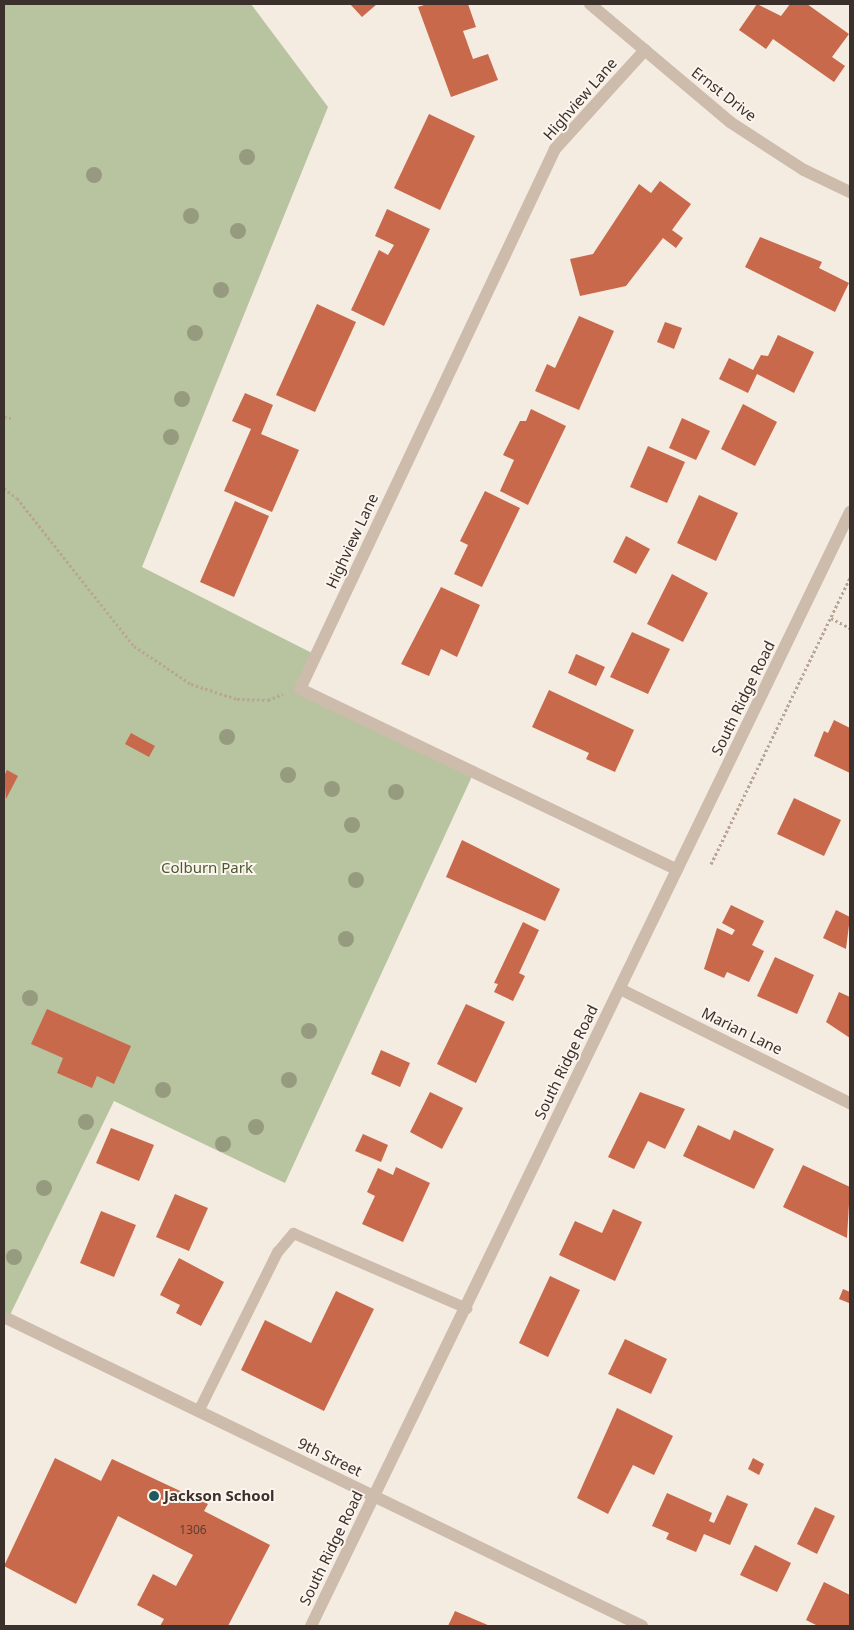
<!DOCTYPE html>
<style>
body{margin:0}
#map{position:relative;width:854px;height:1630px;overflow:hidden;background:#f4ebe1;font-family:"Noto Sans",sans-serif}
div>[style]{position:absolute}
.green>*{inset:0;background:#b8c4a0}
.building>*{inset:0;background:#c8694b}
.path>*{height:3px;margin-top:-1.5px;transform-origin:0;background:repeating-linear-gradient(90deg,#b9a596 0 2.5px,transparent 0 5px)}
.service>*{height:11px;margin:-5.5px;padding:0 5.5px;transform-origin:5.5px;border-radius:5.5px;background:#cdbbac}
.minor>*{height:12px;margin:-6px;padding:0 6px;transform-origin:6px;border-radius:6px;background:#cdbbac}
.tertiary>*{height:12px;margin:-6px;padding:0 6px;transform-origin:6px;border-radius:6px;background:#cdbbac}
.trees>*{width:16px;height:16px;margin:-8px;border-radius:50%;background:#969b7f}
.dots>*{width:14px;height:14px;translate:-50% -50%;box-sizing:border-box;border:2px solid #fbf5ee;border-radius:50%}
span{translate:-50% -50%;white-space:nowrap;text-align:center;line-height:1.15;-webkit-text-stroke:4px #fbf5ee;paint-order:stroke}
.number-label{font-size:12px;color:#5e3e33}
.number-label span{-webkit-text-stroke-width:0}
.street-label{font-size:15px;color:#3b302b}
.park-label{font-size:15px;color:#4a5a2e}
.poi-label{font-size:15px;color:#3b302b;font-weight:700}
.left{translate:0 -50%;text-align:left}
.frame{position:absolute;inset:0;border:5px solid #3b302b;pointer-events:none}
</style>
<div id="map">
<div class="green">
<div style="clip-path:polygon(4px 4px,251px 4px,328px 107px,142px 567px,316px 655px,300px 688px,474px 772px,285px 1183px,114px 1101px,8px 1319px,4px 1317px)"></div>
</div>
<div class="building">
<div style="clip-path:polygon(350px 4px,377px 4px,362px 17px)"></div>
<div style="clip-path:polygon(427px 4px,468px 4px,476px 27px,463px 31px,473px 59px,488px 54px,498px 80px,451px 97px,418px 7px)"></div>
<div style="clip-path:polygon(757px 4px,781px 16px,790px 4px,807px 4px,849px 34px,832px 57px,845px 66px,834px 82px,773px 39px,766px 49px,739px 30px)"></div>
<div style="clip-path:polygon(429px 114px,475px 136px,440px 210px,394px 188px)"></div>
<div style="clip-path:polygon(660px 181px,691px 204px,672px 230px,683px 238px,676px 248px,663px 238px,626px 286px,580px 296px,570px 259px,593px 254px,639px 184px,651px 193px)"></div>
<div style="clip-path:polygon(387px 209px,430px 229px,384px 326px,351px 310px,379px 250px,388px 255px,394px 245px,375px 236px)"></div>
<div style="clip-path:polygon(760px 237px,822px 262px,819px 268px,849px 283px,835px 312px,745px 267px)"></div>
<div style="clip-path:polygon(317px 304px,356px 322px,315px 412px,276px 395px)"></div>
<div style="clip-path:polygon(579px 316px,614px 331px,579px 410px,535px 391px,547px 364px,555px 368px)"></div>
<div style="clip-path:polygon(665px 322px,682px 328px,674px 349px,657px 342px)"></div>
<div style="clip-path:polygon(778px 335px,814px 352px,794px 393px,757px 374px,748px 393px,719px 379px,729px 358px,753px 370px,761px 355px,768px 356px)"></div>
<div style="clip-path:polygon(245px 393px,273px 405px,261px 434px,299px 450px,272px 512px,224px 491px,251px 429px,232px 421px)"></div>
<div style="clip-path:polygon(743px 404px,777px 422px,755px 466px,721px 449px)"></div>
<div style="clip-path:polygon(531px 409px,566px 426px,528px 505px,500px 491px,514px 460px,503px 455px,520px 421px,526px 421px)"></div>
<div style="clip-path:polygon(682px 418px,710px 431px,696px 460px,669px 448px)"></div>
<div style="clip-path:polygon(648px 446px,685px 462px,667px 503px,630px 487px)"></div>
<div style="clip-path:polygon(485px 491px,520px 508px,482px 587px,454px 574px,468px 545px,460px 541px)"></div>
<div style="clip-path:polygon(699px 495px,738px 513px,716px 561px,677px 543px)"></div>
<div style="clip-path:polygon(235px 501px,269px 516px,234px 597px,200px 582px)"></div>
<div style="clip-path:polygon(626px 536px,650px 549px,636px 574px,613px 562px)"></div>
<div style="clip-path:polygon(672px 574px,708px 593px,683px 642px,647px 624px)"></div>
<div style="clip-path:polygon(441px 587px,480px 605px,457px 657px,441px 649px,429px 676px,401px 664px)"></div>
<div style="clip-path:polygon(632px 632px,670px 649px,648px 694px,610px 677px)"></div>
<div style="clip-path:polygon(576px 654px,605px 667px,596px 686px,568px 673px)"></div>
<div style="clip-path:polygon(549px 690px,634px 730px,615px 772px,586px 759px,589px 753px,532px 727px)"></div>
<div style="clip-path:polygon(834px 720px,850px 728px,850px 773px,814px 756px,824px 731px,828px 733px)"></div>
<div style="clip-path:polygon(131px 733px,155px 746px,149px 757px,125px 744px)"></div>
<div style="clip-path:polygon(7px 770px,18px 776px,6px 799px,4px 776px)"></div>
<div style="clip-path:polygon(794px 798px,841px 820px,824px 856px,777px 834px)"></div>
<div style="clip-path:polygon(462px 840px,560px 889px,545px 921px,446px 877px)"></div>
<div style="clip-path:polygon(731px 905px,764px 921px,752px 945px,764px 951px,749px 982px,727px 972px,724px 978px,704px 969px,717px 928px,732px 935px,735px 930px,722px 923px)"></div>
<div style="clip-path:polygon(836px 910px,850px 917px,846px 949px,823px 938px)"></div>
<div style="clip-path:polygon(523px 922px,539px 930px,519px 973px,525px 976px,513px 1001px,494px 992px,498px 984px,494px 983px)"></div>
<div style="clip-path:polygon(775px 957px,814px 975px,797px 1014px,757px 996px)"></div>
<div style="clip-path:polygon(839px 992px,850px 997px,850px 1038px,826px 1022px)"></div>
<div style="clip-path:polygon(466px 1004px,505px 1022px,476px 1083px,437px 1064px)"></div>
<div style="clip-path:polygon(47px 1009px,131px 1046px,114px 1084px,97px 1076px,92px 1088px,57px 1073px,63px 1058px,31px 1044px)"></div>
<div style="clip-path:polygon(381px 1050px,410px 1063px,400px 1087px,371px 1074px)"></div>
<div style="clip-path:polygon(430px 1092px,463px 1108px,442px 1149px,410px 1132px)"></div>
<div style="clip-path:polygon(640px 1092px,685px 1109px,665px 1149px,648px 1141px,634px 1169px,608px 1157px)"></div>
<div style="clip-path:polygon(698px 1125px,730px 1140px,734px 1130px,774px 1149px,754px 1189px,683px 1156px)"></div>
<div style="clip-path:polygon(111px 1128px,154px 1145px,139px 1181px,96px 1163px)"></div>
<div style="clip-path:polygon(363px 1134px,388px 1145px,381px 1162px,355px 1151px)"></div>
<div style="clip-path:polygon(803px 1165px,850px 1187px,847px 1238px,783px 1207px)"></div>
<div style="clip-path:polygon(396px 1167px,430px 1183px,403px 1242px,362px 1224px,375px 1196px,367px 1192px,378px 1168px,393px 1175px)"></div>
<div style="clip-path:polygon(175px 1194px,208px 1208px,189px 1251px,156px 1237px)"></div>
<div style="clip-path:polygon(613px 1209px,642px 1222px,615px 1281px,559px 1255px,575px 1221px,602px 1233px)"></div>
<div style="clip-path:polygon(101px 1211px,136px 1225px,114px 1277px,80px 1263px)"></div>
<div style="clip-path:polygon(179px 1258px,224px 1282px,201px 1326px,176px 1313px,180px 1305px,160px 1295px)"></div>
<div style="clip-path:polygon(550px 1276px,580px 1290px,548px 1357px,519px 1343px)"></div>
<div style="clip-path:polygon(843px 1289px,850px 1292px,849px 1303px,839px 1299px)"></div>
<div style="clip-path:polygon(336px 1291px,374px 1309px,324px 1411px,241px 1370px,265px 1320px,311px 1343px)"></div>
<div style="clip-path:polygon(625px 1339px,667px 1359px,651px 1394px,608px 1374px)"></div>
<div style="clip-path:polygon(617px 1408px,673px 1436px,654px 1475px,633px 1465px,608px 1514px,577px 1498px)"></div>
<div style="clip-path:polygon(55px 1458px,101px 1481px,112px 1459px,208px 1504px,204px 1511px,270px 1545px,228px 1626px,160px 1626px,164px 1619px,137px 1605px,153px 1574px,176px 1586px,193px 1555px,118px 1516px,76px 1604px,4px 1566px)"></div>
<div style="clip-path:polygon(753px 1458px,764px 1464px,759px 1475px,748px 1469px)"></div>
<div style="clip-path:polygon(667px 1493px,712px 1513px,709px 1521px,714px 1523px,727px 1495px,748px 1504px,730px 1545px,704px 1534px,696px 1552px,666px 1539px,669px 1533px,652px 1526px)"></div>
<div style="clip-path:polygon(815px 1507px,835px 1516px,817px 1554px,797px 1544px)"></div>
<div style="clip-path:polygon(755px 1545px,791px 1563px,777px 1592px,740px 1575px)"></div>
<div style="clip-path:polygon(824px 1582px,850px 1595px,850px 1626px,818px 1626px,806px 1620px)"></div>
<div style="clip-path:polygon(455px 1611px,490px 1626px,448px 1626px)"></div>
</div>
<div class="path">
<div style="left:4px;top:417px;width:7px;rotate:8deg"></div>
<div style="left:4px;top:488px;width:16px;rotate:38deg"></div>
<div style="left:17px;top:498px;width:189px;rotate:51.7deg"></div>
<div style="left:134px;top:646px;width:69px;rotate:33.7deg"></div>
<div style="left:191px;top:684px;width:48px;rotate:18.1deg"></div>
<div style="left:237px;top:699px;width:31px;rotate:2deg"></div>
<div style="left:268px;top:700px;width:16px;rotate:-22deg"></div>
<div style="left:831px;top:618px;width:21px;rotate:28deg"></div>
<div style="left:711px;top:864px;width:318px;rotate:-64.1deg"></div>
</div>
<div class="service">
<div style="left:198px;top:1411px;width:178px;rotate:-63.6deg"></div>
<div style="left:277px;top:1252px;width:25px;rotate:-50deg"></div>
<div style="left:293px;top:1233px;width:189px;rotate:23.4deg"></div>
</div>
<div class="minor">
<div style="left:590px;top:4px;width:183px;rotate:40.1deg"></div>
<div style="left:730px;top:122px;width:88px;rotate:33deg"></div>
<div style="left:804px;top:170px;width:51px;rotate:25.6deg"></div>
<div style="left:645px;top:50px;width:134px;rotate:132.3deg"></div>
<div style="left:555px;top:149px;width:597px;rotate:115.28deg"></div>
<div style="left:300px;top:689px;width:418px;rotate:25.6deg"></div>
<div style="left:620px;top:989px;width:257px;rotate:26.4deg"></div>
<div style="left:311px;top:1626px;width:1238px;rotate:-64.18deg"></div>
</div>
<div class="tertiary">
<div style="left:4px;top:1317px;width:709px;rotate:25.84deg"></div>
</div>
<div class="trees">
<div style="left:247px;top:157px"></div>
<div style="left:94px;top:175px"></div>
<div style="left:191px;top:216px"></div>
<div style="left:238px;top:231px"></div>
<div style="left:221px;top:290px"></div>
<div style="left:195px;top:333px"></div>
<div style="left:182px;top:399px"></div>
<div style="left:171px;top:437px"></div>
<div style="left:227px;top:737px"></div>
<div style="left:288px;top:775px"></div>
<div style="left:332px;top:789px"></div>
<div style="left:396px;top:792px"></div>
<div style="left:352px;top:825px"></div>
<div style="left:356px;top:880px"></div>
<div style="left:346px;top:939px"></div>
<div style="left:30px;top:998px"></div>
<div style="left:309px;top:1031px"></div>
<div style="left:289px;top:1080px"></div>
<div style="left:163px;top:1090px"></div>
<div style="left:86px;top:1122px"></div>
<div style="left:256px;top:1127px"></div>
<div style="left:223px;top:1144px"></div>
<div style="left:44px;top:1188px"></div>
<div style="left:14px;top:1257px"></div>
</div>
<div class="dots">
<div style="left:154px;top:1496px;background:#1f5a5e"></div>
</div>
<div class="number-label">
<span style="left:193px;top:1530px">1306</span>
</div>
<div class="street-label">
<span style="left:724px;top:94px;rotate:38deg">Ernst Drive</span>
<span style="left:580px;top:99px;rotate:-49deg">Highview Lane</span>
<span style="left:352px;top:541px;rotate:-65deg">Highview Lane</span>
<span style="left:743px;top:698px;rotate:-64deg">South Ridge Road</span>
<span style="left:742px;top:1031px;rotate:26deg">Marian Lane</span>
<span style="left:566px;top:1062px;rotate:-64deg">South Ridge Road</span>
<span style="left:330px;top:1457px;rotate:26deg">9th Street</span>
<span style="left:331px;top:1548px;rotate:-64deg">South Ridge Road</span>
</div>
<div class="park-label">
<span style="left:207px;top:868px">Colburn Park</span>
</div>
<div class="poi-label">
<span class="left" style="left:164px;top:1496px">Jackson School</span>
</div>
<div class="frame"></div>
</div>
